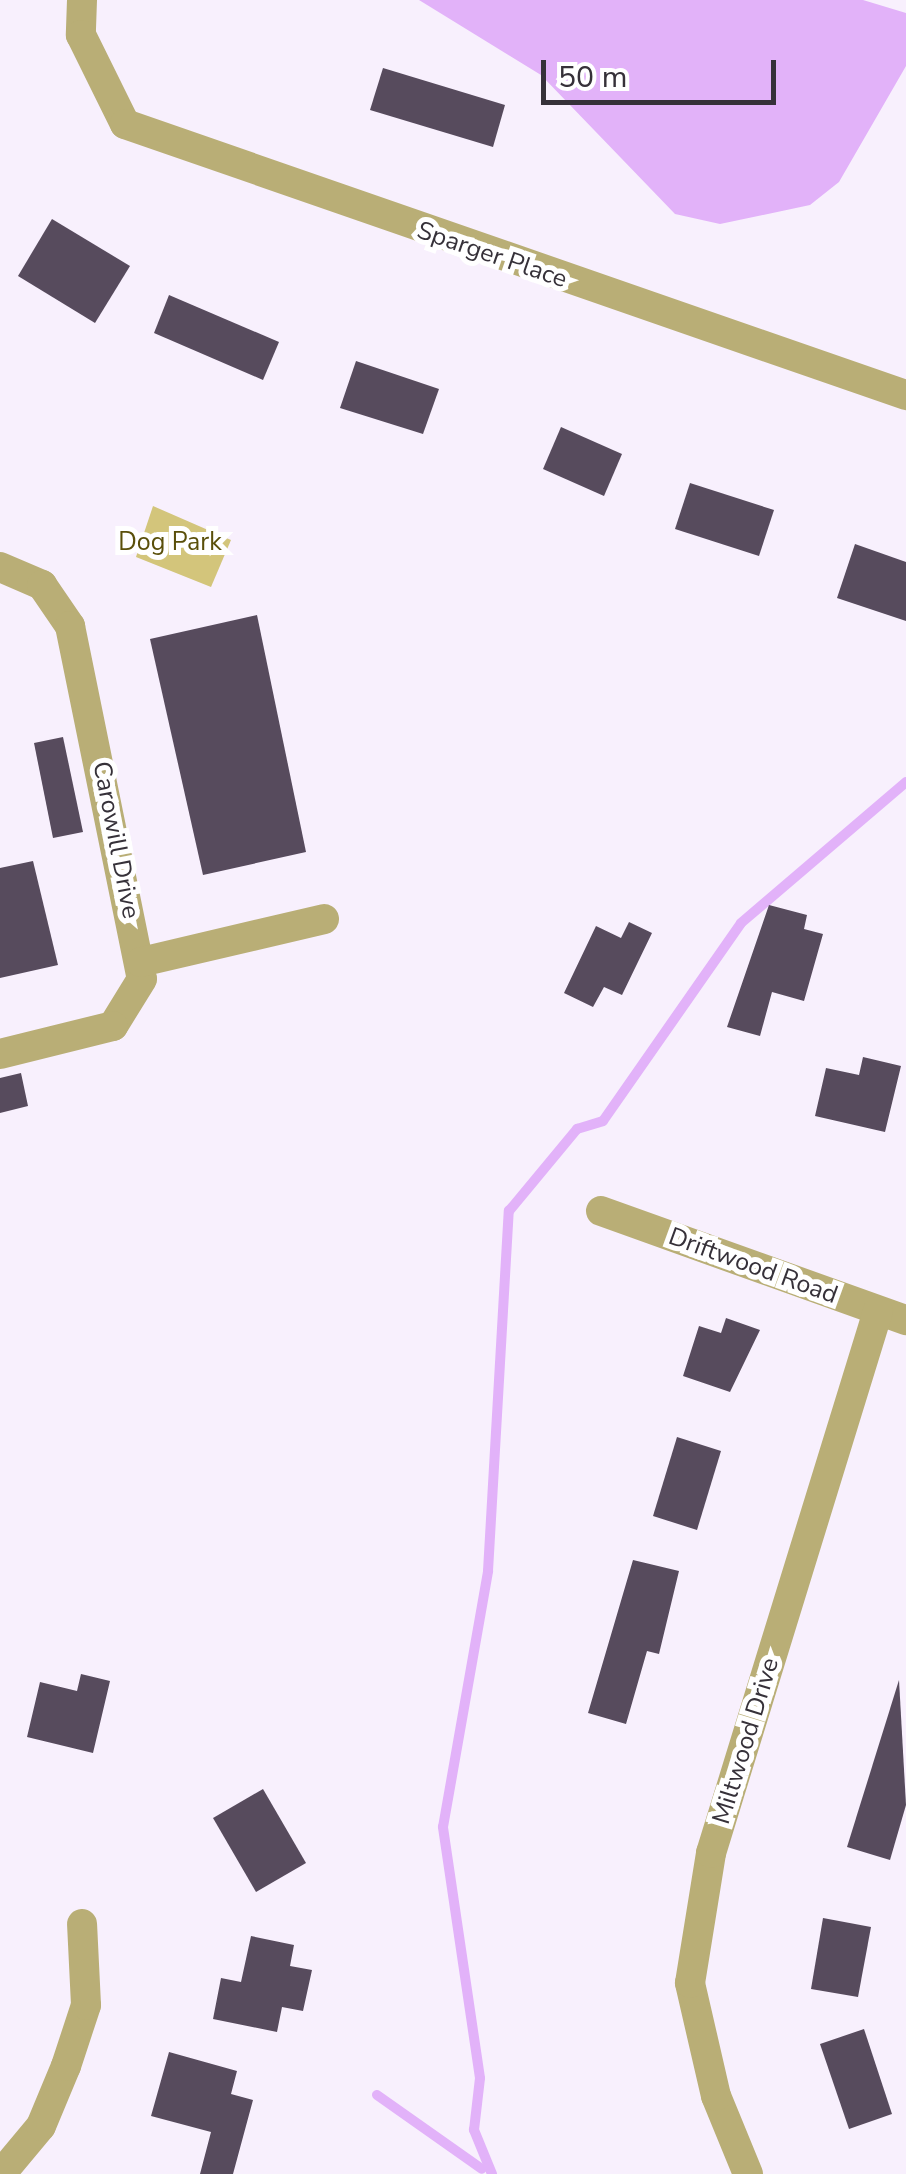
<!DOCTYPE html>
<style>
body{margin:0}
#map{position:relative;width:906px;height:2174px;overflow:hidden;background:#f8f0fd;font-family:"Nunito Sans",sans-serif}
div>[style]{position:absolute}
.green>*{inset:0;background:#d3c57b}
.water>*{inset:0;background:#e2b2f9}
.stream>*{height:10px;margin:-5px;padding:0 5px;transform-origin:5px;border-radius:5px;background:#e2b2f9}
.building>*{inset:0;background:#574b5d}
.minor>*{height:30px;margin:-15px;padding:0 15px;transform-origin:15px;border-radius:15px;background:#b9ae76}
span{translate:-50% -50%;white-space:nowrap;text-align:center;line-height:1.15;-webkit-text-stroke:10px #fff;paint-order:stroke}
.street-label{font-size:25px;color:#363139}
.park-label{font-size:25px;color:#5a4f0a}
.scale{position:absolute;left:541px;top:60px;width:235px;height:45px;box-sizing:border-box;border:5px solid #363139;border-top:0;padding-left:12px;font-size:30px;line-height:35px;white-space:nowrap;color:#363139;-webkit-text-stroke:8px #fff;paint-order:stroke}
</style>
<div id="map">
<div class="green">
<div style="clip-path:polygon(153px 506px,231px 540px,211px 587px,136px 557px)"></div>
</div>
<div class="water">
<div style="clip-path:polygon(419px 0,863px 0,906px 13px,906px 66px,839px 182px,810px 205px,720px 224px,675px 214px,541px 75px)"></div>
</div>
<div class="stream">
<div style="left:377px;top:2095px;width:128px;rotate:35.2deg"></div>
<div style="left:492px;top:2174px;width:48px;rotate:-112.2deg"></div>
<div style="left:474px;top:2130px;width:52px;rotate:-83.4deg"></div>
<div style="left:480px;top:2078px;width:254px;rotate:-98.4deg"></div>
<div style="left:443px;top:1827px;width:260px;rotate:-80deg"></div>
<div style="left:488px;top:1571px;width:361px;rotate:-86.7deg"></div>
<div style="left:509px;top:1211px;width:107px;rotate:-50.3deg"></div>
<div style="left:577px;top:1129px;width:27px;rotate:-17deg"></div>
<div style="left:603px;top:1121px;width:241px;rotate:-55.1deg"></div>
<div style="left:741px;top:923px;width:217px;rotate:-40.5deg"></div>
</div>
<div class="building">
<div style="clip-path:polygon(383px 68px,505px 105px,493px 147px,370px 110px)"></div>
<div style="clip-path:polygon(52px 219px,130px 266px,95px 323px,18px 276px)"></div>
<div style="clip-path:polygon(169px 295px,279px 342px,263px 380px,154px 333px)"></div>
<div style="clip-path:polygon(356px 361px,439px 389px,423px 434px,340px 408px)"></div>
<div style="clip-path:polygon(561px 427px,622px 454px,604px 496px,543px 469px)"></div>
<div style="clip-path:polygon(690px 483px,774px 510px,759px 556px,675px 529px)"></div>
<div style="clip-path:polygon(855px 544px,906px 562px,906px 621px,837px 598px)"></div>
<div style="clip-path:polygon(257px 615px,306px 852px,203px 875px,150px 639px)"></div>
<div style="clip-path:polygon(63px 737px,83px 832px,53px 838px,34px 743px)"></div>
<div style="clip-path:polygon(33px 861px,58px 965px,0 978px,0 868px)"></div>
<div style="clip-path:polygon(769px 905px,807px 915px,804px 929px,823px 934px,804px 1001px,772px 992px,760px 1036px,727px 1027px)"></div>
<div style="clip-path:polygon(629px 922px,652px 933px,622px 995px,604px 987px,593px 1007px,564px 993px,596px 926px,621px 938px)"></div>
<div style="clip-path:polygon(863px 1057px,901px 1066px,885px 1132px,815px 1116px,826px 1068px,859px 1075px)"></div>
<div style="clip-path:polygon(21px 1073px,28px 1106px,0 1113px,0 1078px)"></div>
<div style="clip-path:polygon(726px 1318px,760px 1330px,730px 1392px,683px 1376px,699px 1326px,721px 1333px)"></div>
<div style="clip-path:polygon(677px 1437px,721px 1451px,697px 1530px,653px 1516px)"></div>
<div style="clip-path:polygon(633px 1560px,679px 1571px,659px 1654px,647px 1651px,626px 1724px,588px 1713px)"></div>
<div style="clip-path:polygon(81px 1674px,110px 1681px,93px 1753px,27px 1737px,40px 1682px,77px 1691px)"></div>
<div style="clip-path:polygon(899px 1680px,906px 1805px,890px 1860px,847px 1847px)"></div>
<div style="clip-path:polygon(263px 1789px,306px 1863px,256px 1892px,213px 1818px)"></div>
<div style="clip-path:polygon(823px 1918px,871px 1927px,858px 1997px,811px 1989px)"></div>
<div style="clip-path:polygon(251px 1936px,294px 1945px,290px 1966px,312px 1970px,303px 2011px,282px 2007px,277px 2032px,213px 2019px,221px 1978px,241px 1982px)"></div>
<div style="clip-path:polygon(864px 2029px,892px 2114px,849px 2129px,820px 2044px)"></div>
<div style="clip-path:polygon(169px 2052px,237px 2071px,231px 2094px,253px 2100px,233px 2174px,200px 2174px,211px 2132px,151px 2116px)"></div>
</div>
<div class="minor">
<div style="left:82px;top:0;width:35px;rotate:92deg"></div>
<div style="left:81px;top:35px;width:99px;rotate:63.7deg"></div>
<div style="left:125px;top:124px;width:827px;rotate:19.14deg"></div>
<div style="left:0;top:567px;width:46px;rotate:23.2deg"></div>
<div style="left:42px;top:585px;width:50px;rotate:55.7deg"></div>
<div style="left:70px;top:626px;width:360px;rotate:78.5deg"></div>
<div style="left:142px;top:979px;width:55px;rotate:121.7deg"></div>
<div style="left:113px;top:1026px;width:116px;rotate:166.1deg"></div>
<div style="left:141px;top:962px;width:188px;rotate:-13.2deg"></div>
<div style="left:601px;top:1211px;width:324px;rotate:19.7deg"></div>
<div style="left:1px;top:2174px;width:62px;rotate:-50.2deg"></div>
<div style="left:41px;top:2126px;width:65px;rotate:-67.4deg"></div>
<div style="left:66px;top:2066px;width:64px;rotate:-71.8deg"></div>
<div style="left:86px;top:2005px;width:81px;rotate:-92.8deg"></div>
<div style="left:748px;top:2174px;width:84px;rotate:-112.3deg"></div>
<div style="left:716px;top:2096px;width:116px;rotate:-103deg"></div>
<div style="left:690px;top:1983px;width:132px;rotate:-80.8deg"></div>
<div style="left:711px;top:1853px;width:567px;rotate:-72.87deg"></div>
</div>
<div class="street-label">
<span style="left:492px;top:255px;rotate:19deg">Sparger Place</span>
<span style="left:116px;top:840px;rotate:79deg">Carowill Drive</span>
<span style="left:753px;top:1266px;rotate:20deg">Driftwood Road</span>
<span style="left:746px;top:1741px;rotate:-73deg">Miltwood Drive</span>
</div>
<div class="park-label">
<span style="left:170px;top:542px">Dog Park</span>
</div>
<div class="scale">50 m</div>
</div>
